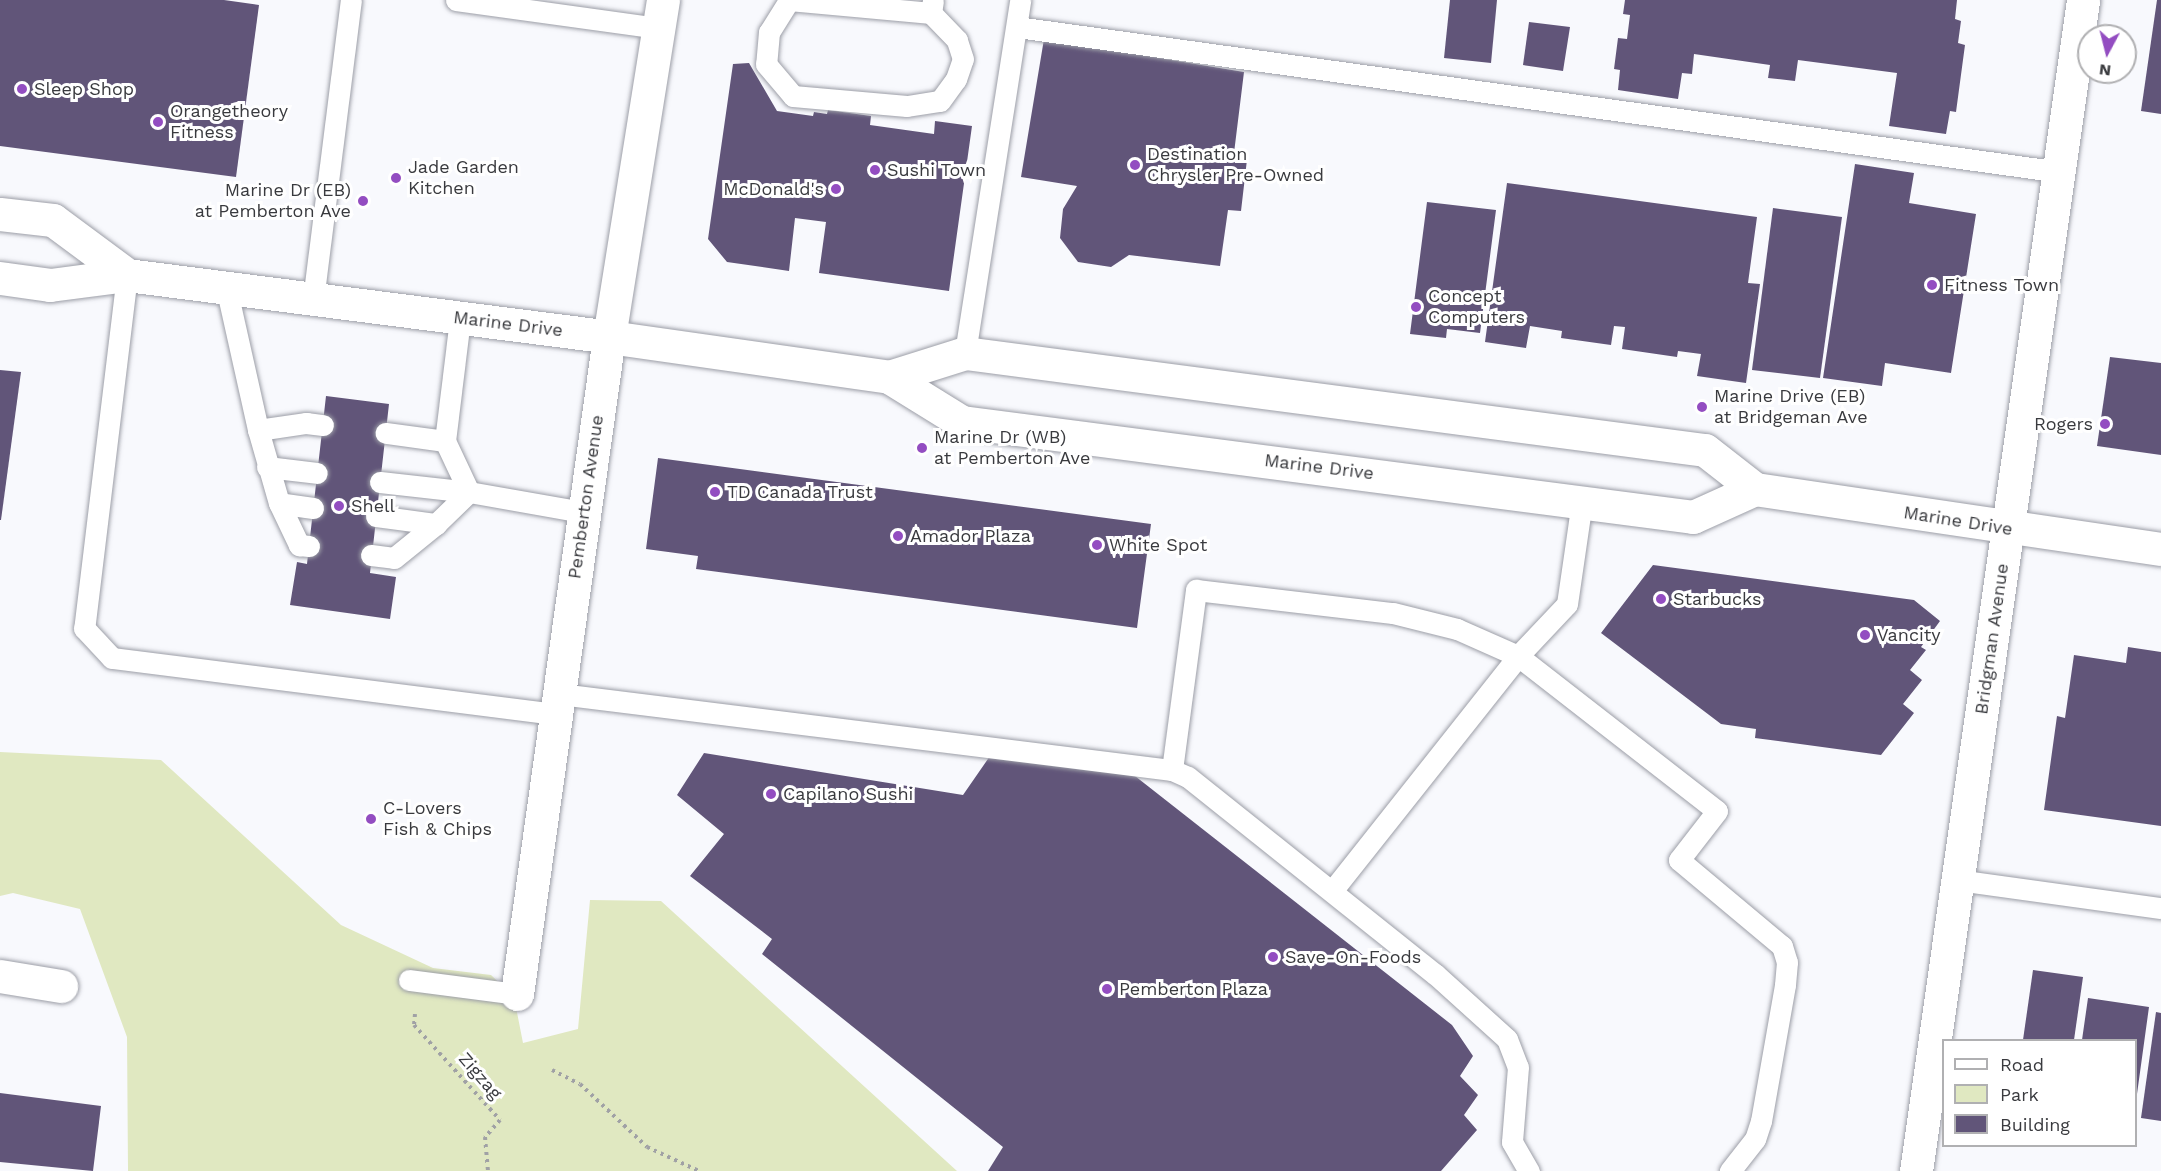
<!DOCTYPE html>
<style>
body{margin:0}
#map{position:relative;width:2161px;height:1171px;overflow:hidden;background:#f8f9fd;font-family:"Work Sans",sans-serif}
div>[style]{position:absolute}
.green>*{inset:0;background:#e0e8c1}
.building>*{inset:0;background:#615579}
.path>*{height:4px;margin-top:-2px;transform-origin:0;background:repeating-linear-gradient(90deg,#a0a1a5 0 3px,transparent 0 7.5px)}
.roads{filter:drop-shadow(0 0 2px #9c9ea7) drop-shadow(0 0 2px #9c9ea7)}
.service>*{height:21px;margin:-10.5px;padding:0 10.5px;transform-origin:10.5px;border-radius:10.5px;background:#fff}
.minor>*{height:33px;margin:-16.5px;padding:0 16.5px;transform-origin:16.5px;border-radius:16.5px;background:#fff}
.tertiary>*{height:33px;margin:-16.5px;padding:0 16.5px;transform-origin:16.5px;border-radius:16.5px;background:#fff}
.secondary>*{height:33px;margin:-16.5px;padding:0 16.5px;transform-origin:16.5px;border-radius:16.5px;background:#fff}
.dots>*{width:16px;height:16px;translate:-50% -50%;box-sizing:border-box;border:3px solid #fff;border-radius:50%}
span{translate:-50% -50%;white-space:nowrap;text-align:center;line-height:1.15;-webkit-text-stroke:6px #fff;paint-order:stroke}
.poi-label{font-size:18px;color:#393a3e}
.left{translate:0 -50%;text-align:left}
.right{translate:-100% -50%;text-align:right}
.street-label{font-size:18px;color:#393a3e}
.legend{position:absolute;left:1942px;top:1039px;width:195px;height:108px;box-sizing:border-box;background:#fff;border:2px solid #b0b0b2;margin:0;padding:8px 10px;list-style:none;font-size:18px;color:#393a3e}
.legend li{display:flex;align-items:center;gap:12px;height:30px}
.legend b{width:30px;border:2px solid #b0b0b2}
.north{position:absolute;left:2077px;top:24px;width:60px;height:60px;box-sizing:border-box;background:#fff;border:2px solid #b0b0b2;border-radius:50%;rotate:187deg;font-size:16px;font-weight:700;line-height:24px;text-align:center;color:#393a3e}
.north::after{content:'';display:block;margin:auto;width:21px;height:27px;background:#934dc1;clip-path:polygon(50% 0,100% 100%,50% 72%,0 100%)}
</style>
<div id="map">
<div class="green">
<div style="clip-path:polygon(0 752px,161px 760px,341px 925px,433px 968px,491px 975px,514px 997px,523px 1043px,578px 1029px,590px 900px,661px 901px,957px 1171px,128px 1171px,127px 1037px,80px 909px,13px 893px,0 896px)"></div>
</div>
<div class="building">
<div style="clip-path:polygon(0 0,224px 0,259px 5px,236px 177px,0 146px)"></div>
<div style="clip-path:polygon(1450px 0,1497px 0,1491px 63px,1444px 58px)"></div>
<div style="clip-path:polygon(1625px 0,1957px 0,1955px 19px,1961px 21px,1958px 43px,1965px 45px,1956px 112px,1950px 111px,1946px 134px,1889px 126px,1897px 73px,1798px 60px,1795px 81px,1768px 78px,1770px 65px,1694px 54px,1692px 74px,1682px 73px,1678px 99px,1618px 90px,1620px 70px,1614px 69px,1618px 38px,1627px 39px,1630px 15px,1623px 14px)"></div>
<div style="clip-path:polygon(2157px 0,2161px 0,2161px 114px,2141px 111px)"></div>
<div style="clip-path:polygon(1529px 22px,1570px 27px,1563px 71px,1523px 65px)"></div>
<div style="clip-path:polygon(1044px 39px,1244px 72px,1234px 153px,1248px 151px,1241px 211px,1228px 210px,1220px 266px,1129px 255px,1111px 267px,1078px 262px,1060px 238px,1063px 209px,1077px 186px,1021px 177px)"></div>
<div style="clip-path:polygon(749px 63px,777px 111px,813px 116px,814px 112px,827px 114px,828px 110px,871px 116px,870px 125px,934px 134px,935px 121px,972px 126px,949px 291px,819px 273px,826px 222px,795px 218px,789px 271px,727px 262px,708px 239px,733px 64px)"></div>
<div style="clip-path:polygon(1855px 164px,1914px 173px,1909px 203px,1976px 214px,1951px 373px,1885px 363px,1882px 386px,1823px 378px)"></div>
<div style="clip-path:polygon(1507px 183px,1757px 217px,1748px 283px,1760px 284px,1746px 383px,1697px 376px,1701px 354px,1678px 351px,1677px 357px,1622px 349px,1625px 327px,1614px 326px,1611px 345px,1561px 338px,1562px 331px,1530px 326px,1526px 348px,1485px 342px)"></div>
<div style="clip-path:polygon(1427px 202px,1496px 210px,1480px 333px,1447px 329px,1446px 338px,1410px 334px)"></div>
<div style="clip-path:polygon(1773px 208px,1842px 217px,1820px 378px,1752px 370px)"></div>
<div style="clip-path:polygon(2110px 357px,2161px 363px,2161px 455px,2097px 446px)"></div>
<div style="clip-path:polygon(0 370px,21px 372px,1px 520px,0 520px)"></div>
<div style="clip-path:polygon(326px 396px,389px 404px,370px 573px,396px 577px,390px 619px,290px 605px,297px 562px,307px 564px)"></div>
<div style="clip-path:polygon(658px 458px,1151px 524px,1137px 628px,696px 569px,698px 556px,646px 549px)"></div>
<div style="clip-path:polygon(1653px 565px,1914px 600px,1940px 621px,1921px 647px,1926px 650px,1910px 670px,1922px 680px,1903px 704px,1914px 713px,1881px 755px,1755px 738px,1756px 729px,1721px 724px,1601px 633px)"></div>
<div style="clip-path:polygon(2128px 647px,2161px 652px,2161px 826px,2044px 810px,2057px 716px,2065px 718px,2074px 655px,2126px 663px)"></div>
<div style="clip-path:polygon(704px 753px,963px 795px,990px 756px,1135px 776px,1452px 1025px,1473px 1056px,1460px 1076px,1478px 1095px,1464px 1115px,1477px 1130px,1441px 1171px,988px 1171px,1003px 1147px,762px 954px,772px 939px,690px 876px,724px 834px,677px 795px)"></div>
<div style="clip-path:polygon(2033px 970px,2083px 977px,2074px 1040px,2023px 1040px)"></div>
<div style="clip-path:polygon(2088px 998px,2149px 1007px,2137px 1094px,2136px 1040px,2082px 1040px)"></div>
<div style="clip-path:polygon(2156px 1012px,2161px 1013px,2161px 1121px,2141px 1118px)"></div>
<div style="clip-path:polygon(0 1093px,101px 1106px,93px 1171px,0 1162px)"></div>
</div>
<div class="path">
<div style="left:415px;top:1014px;width:11px;rotate:95deg"></div>
<div style="left:414px;top:1025px;width:128px;rotate:47.8deg"></div>
<div style="left:500px;top:1120px;width:23px;rotate:131deg"></div>
<div style="left:485px;top:1137px;width:34px;rotate:85deg"></div>
<div style="left:552px;top:1070px;width:31px;rotate:27deg"></div>
<div style="left:580px;top:1084px;width:92px;rotate:43.2deg"></div>
<div style="left:647px;top:1147px;width:57px;rotate:24.8deg"></div>
</div>
<div class="roads">
<div class="service">
<div style="left:456px;top:0;width:205px;rotate:7.9deg"></div>
<div style="left:789px;top:0;width:143px;rotate:5.2deg"></div>
<div style="left:931px;top:13px;width:12px;rotate:-81deg"></div>
<div style="left:788px;top:2px;width:36px;rotate:122deg"></div>
<div style="left:769px;top:32px;width:32px;rotate:95deg"></div>
<div style="left:766px;top:64px;width:42px;rotate:49.8deg"></div>
<div style="left:793px;top:96px;width:114px;rotate:5deg"></div>
<div style="left:907px;top:106px;width:33px;rotate:-9deg"></div>
<div style="left:940px;top:101px;width:27px;rotate:-54deg"></div>
<div style="left:956px;top:79px;width:21px;rotate:-71deg"></div>
<div style="left:963px;top:59px;width:20px;rotate:-108deg"></div>
<div style="left:957px;top:40px;width:37px;rotate:-134deg"></div>
<div style="left:1017px;top:27px;width:1053px;rotate:7.91deg"></div>
<div style="left:127px;top:275px;width:356px;rotate:96.9deg"></div>
<div style="left:84px;top:628px;width:41px;rotate:47deg"></div>
<div style="left:112px;top:658px;width:450px;rotate:7.2deg"></div>
<div style="left:227px;top:291px;width:142px;rotate:77.4deg"></div>
<div style="left:313px;top:300px;width:302px;rotate:-82.8deg"></div>
<div style="left:965px;top:353px;width:357px;rotate:-81.1deg"></div>
<div style="left:445px;top:441px;width:123px;rotate:-83deg"></div>
<div style="left:267px;top:467px;width:50px;rotate:6.8deg"></div>
<div style="left:380px;top:482px;width:90px;rotate:6.4deg"></div>
<div style="left:469px;top:492px;width:56px;rotate:-115.2deg"></div>
<div style="left:445px;top:441px;width:60px;rotate:-172.3deg"></div>
<div style="left:279px;top:503px;width:47px;rotate:64.5deg"></div>
<div style="left:299px;top:545px;width:10px;rotate:6deg"></div>
<div style="left:313px;top:508px;width:34px;rotate:-172deg"></div>
<div style="left:279px;top:503px;width:76px;rotate:-106deg"></div>
<div style="left:258px;top:430px;width:49px;rotate:-8.3deg"></div>
<div style="left:306px;top:423px;width:17px;rotate:7deg"></div>
<div style="left:376px;top:516px;width:61px;rotate:7.6deg"></div>
<div style="left:436px;top:524px;width:46px;rotate:-44.1deg"></div>
<div style="left:469px;top:492px;width:116px;rotate:10deg"></div>
<div style="left:371px;top:555px;width:23px;rotate:7deg"></div>
<div style="left:394px;top:558px;width:54px;rotate:-39deg"></div>
<div style="left:560px;top:694px;width:617px;rotate:7.08deg"></div>
<div style="left:1172px;top:770px;width:17px;rotate:24deg"></div>
<div style="left:1188px;top:777px;width:316px;rotate:38.6deg"></div>
<div style="left:1435px;top:974px;width:97px;rotate:42.1deg"></div>
<div style="left:1507px;top:1039px;width:30px;rotate:69deg"></div>
<div style="left:1518px;top:1067px;width:75px;rotate:94.6deg"></div>
<div style="left:1512px;top:1142px;width:34px;rotate:60deg"></div>
<div style="left:1172px;top:770px;width:182px;rotate:-82.4deg"></div>
<div style="left:1196px;top:590px;width:198px;rotate:6.7deg"></div>
<div style="left:1393px;top:613px;width:66px;rotate:14deg"></div>
<div style="left:1457px;top:629px;width:67px;rotate:23.9deg"></div>
<div style="left:1518px;top:656px;width:252px;rotate:37.9deg"></div>
<div style="left:1717px;top:811px;width:62px;rotate:127.8deg"></div>
<div style="left:1679px;top:860px;width:134px;rotate:39.9deg"></div>
<div style="left:1782px;top:946px;width:17px;rotate:73deg"></div>
<div style="left:1787px;top:962px;width:23px;rotate:95deg"></div>
<div style="left:1785px;top:985px;width:138px;rotate:100deg"></div>
<div style="left:1761px;top:1121px;width:19px;rotate:108deg"></div>
<div style="left:1755px;top:1139px;width:41px;rotate:128deg"></div>
<div style="left:1958px;top:880px;width:205px;rotate:7.9deg"></div>
<div style="left:1332px;top:891px;width:300px;rotate:-51.6deg"></div>
<div style="left:1518px;top:656px;width:71px;rotate:-46.7deg"></div>
<div style="left:1567px;top:604px;width:104px;rotate:-81.7deg"></div>
<div style="left:409px;top:980px;width:109px;rotate:7.4deg"></div>
</div>
<div class="minor">
<div style="left:0;top:976px;width:62px;rotate:9.3deg"></div>
<div style="left:517px;top:994px;width:663px;rotate:-82.03deg"></div>
<div style="left:1916px;top:1171px;width:1183px;rotate:-81.88deg"></div>
</div>
<div class="tertiary">
<div style="left:609px;top:337px;width:341px;rotate:-80.9deg"></div>
</div>
<div class="secondary">
<div style="left:0;top:214px;width:53px;rotate:6.5deg"></div>
<div style="left:53px;top:220px;width:92px;rotate:36.6deg"></div>
<div style="left:0;top:278px;width:50px;rotate:8deg"></div>
<div style="left:50px;top:285px;width:78px;rotate:-7.4deg"></div>
<div style="left:127px;top:275px;width:486px;rotate:7.3deg"></div>
<div style="left:609px;top:337px;width:283px;rotate:8.1deg"></div>
<div style="left:889px;top:377px;width:86px;rotate:31.7deg"></div>
<div style="left:962px;top:422px;width:737px;rotate:7.4deg"></div>
<div style="left:1693px;top:517px;width:68px;rotate:-24.3deg"></div>
<div style="left:889px;top:377px;width:80px;rotate:-17.5deg"></div>
<div style="left:965px;top:353px;width:746px;rotate:7.47deg"></div>
<div style="left:1705px;top:450px;width:63px;rotate:38deg"></div>
<div style="left:1755px;top:489px;width:410px;rotate:8.4deg"></div>
</div>
</div>
<div class="dots">
<div style="left:22px;top:89px;background:#934dc1"></div>
<div style="left:158px;top:122px;background:#934dc1"></div>
<div style="left:1135px;top:165px;background:#934dc1"></div>
<div style="left:875px;top:170px;background:#934dc1"></div>
<div style="left:396px;top:178px;background:#934dc1"></div>
<div style="left:836px;top:189px;background:#934dc1"></div>
<div style="left:363px;top:201px;background:#934dc1"></div>
<div style="left:1932px;top:285px;background:#934dc1"></div>
<div style="left:1416px;top:307px;background:#934dc1"></div>
<div style="left:1702px;top:407px;background:#934dc1"></div>
<div style="left:2105px;top:424px;background:#934dc1"></div>
<div style="left:922px;top:448px;background:#934dc1"></div>
<div style="left:715px;top:492px;background:#934dc1"></div>
<div style="left:339px;top:506px;background:#934dc1"></div>
<div style="left:898px;top:536px;background:#934dc1"></div>
<div style="left:1097px;top:545px;background:#934dc1"></div>
<div style="left:1661px;top:599px;background:#934dc1"></div>
<div style="left:1865px;top:635px;background:#934dc1"></div>
<div style="left:771px;top:794px;background:#934dc1"></div>
<div style="left:371px;top:819px;background:#934dc1"></div>
<div style="left:1273px;top:957px;background:#934dc1"></div>
<div style="left:1107px;top:989px;background:#934dc1"></div>
</div>
<div class="poi-label">
<span class="left" style="left:34px;top:89px">Sleep Shop</span>
<span class="left" style="left:170px;top:122px">Orangetheory<br>Fitness</span>
<span class="left" style="left:1147px;top:165px">Destination<br>Chrysler Pre-Owned</span>
<span class="left" style="left:408px;top:178px">Jade Garden<br>Kitchen</span>
<span class="left" style="left:887px;top:170px">Sushi Town</span>
<span class="right" style="left:824px;top:189px">McDonald's</span>
<span class="right" style="left:351px;top:201px">Marine Dr (EB)<br>at Pemberton Ave</span>
<span class="left" style="left:1944px;top:285px">Fitness Town</span>
<span class="left" style="left:1428px;top:307px">Concept<br>Computers</span>
<span class="left" style="left:1714px;top:407px">Marine Drive (EB)<br>at Bridgeman Ave</span>
<span class="right" style="left:2093px;top:424px">Rogers</span>
<span class="left" style="left:934px;top:448px">Marine Dr (WB)<br>at Pemberton Ave</span>
<span class="left" style="left:727px;top:492px">TD Canada Trust</span>
<span class="left" style="left:351px;top:506px">Shell</span>
<span class="left" style="left:910px;top:536px">Amador Plaza</span>
<span class="left" style="left:1109px;top:545px">White Spot</span>
<span class="left" style="left:1673px;top:599px">Starbucks</span>
<span class="left" style="left:1877px;top:635px">Vancity</span>
<span class="left" style="left:783px;top:794px">Capilano Sushi</span>
<span class="left" style="left:383px;top:819px">C-Lovers<br>Fish &amp; Chips</span>
<span class="left" style="left:1285px;top:957px">Save-On-Foods</span>
<span class="left" style="left:1119px;top:989px">Pemberton Plaza</span>
</div>
<div class="street-label">
<span style="left:508px;top:324px;rotate:7deg">Marine Drive</span>
<span style="left:1319px;top:467px;rotate:7deg">Marine Drive</span>
<span style="left:586px;top:497px;rotate:-82deg">Pemberton Avenue</span>
<span style="left:1958px;top:521px;rotate:9deg">Marine Drive</span>
<span style="left:1992px;top:639px;rotate:-82deg">Bridgman Avenue</span>
<span style="left:480px;top:1076px;rotate:49deg">Zigzag</span>
</div>
<ul class="legend">
<li><b style="height:8px;background:#fff"></b>Road</li>
<li><b style="height:16px;background:#e0e8c1"></b>Park</li>
<li><b style="height:16px;background:#615579"></b>Building</li>
</ul>
<div class="north">N</div>
</div>
